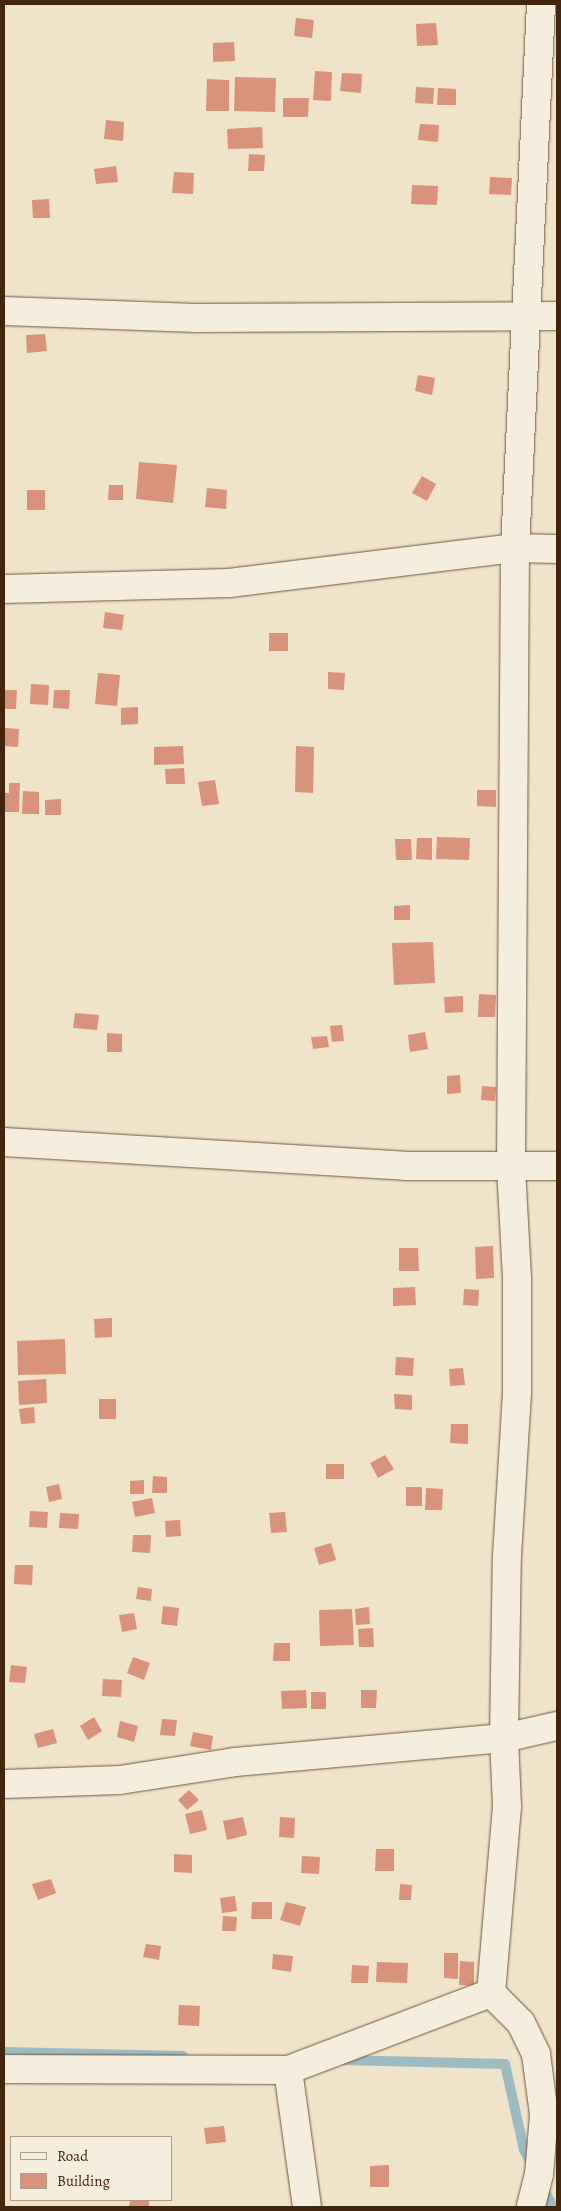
<!DOCTYPE html>
<style>
body{margin:0}
#map{position:relative;width:561px;height:2211px;overflow:hidden;background:#efe3ca;font-family:Alegreya,serif}
div>[style]{position:absolute}
.stream>*{height:10px;margin:-5px;padding:0 5px;transform-origin:5px;border-radius:5px;background:#9fbbc2}
.building>*{inset:0;background:#d9927b}
.roads{filter:drop-shadow(0 0 1px #6e543c) drop-shadow(0 0 1px #6e543c)}
.street>*{height:28px;margin:-14px;padding:0 14px;transform-origin:14px;border-radius:14px;background:#f5eddd}
span{translate:-50% -50%;white-space:nowrap;text-align:center;line-height:1.15;-webkit-text-stroke:4px #f5eddd;paint-order:stroke}
.frame{position:absolute;inset:0;border:5px solid #43240c;pointer-events:none}
.legend{position:absolute;left:10px;top:2136px;width:162px;height:65px;box-sizing:border-box;background:#f5eddd;border:1px solid #ae9d89;margin:0;padding:6px 9px;list-style:none;font-size:15px;color:#43240c}
.legend li{display:flex;align-items:center;gap:10px;height:25px}
.legend b{width:25px;border:1px solid #ae9d89}
</style>
<div id="map">
<div class="stream">
<div style="left:4px;top:2052px;width:179px;rotate:1.3deg"></div>
<div style="left:340px;top:2060px;width:165px;rotate:1.4deg"></div>
<div style="left:505px;top:2064px;width:88px;rotate:77.5deg"></div>
<div style="left:524px;top:2150px;width:19px;rotate:62deg"></div>
<div style="left:541px;top:2185px;width:25px;rotate:61deg"></div>
</div>
<div class="building">
<div style="clip-path:polygon(296px 18px,314px 20px,312px 38px,294px 36px)"></div>
<div style="clip-path:polygon(436px 23px,438px 45px,417px 46px,416px 24px)"></div>
<div style="clip-path:polygon(234px 42px,235px 61px,213px 62px,213px 43px)"></div>
<div style="clip-path:polygon(315px 71px,332px 72px,331px 101px,313px 100px)"></div>
<div style="clip-path:polygon(342px 73px,362px 74px,361px 93px,340px 91px)"></div>
<div style="clip-path:polygon(235px 77px,276px 78px,275px 112px,234px 111px)"></div>
<div style="clip-path:polygon(207px 79px,229px 80px,229px 111px,206px 111px)"></div>
<div style="clip-path:polygon(416px 87px,434px 88px,433px 104px,415px 103px)"></div>
<div style="clip-path:polygon(438px 88px,456px 89px,456px 105px,437px 105px)"></div>
<div style="clip-path:polygon(283px 98px,309px 98px,308px 117px,283px 117px)"></div>
<div style="clip-path:polygon(106px 120px,124px 122px,123px 141px,104px 139px)"></div>
<div style="clip-path:polygon(420px 124px,439px 125px,438px 142px,418px 140px)"></div>
<div style="clip-path:polygon(262px 127px,263px 148px,228px 149px,227px 129px)"></div>
<div style="clip-path:polygon(249px 154px,265px 155px,264px 171px,248px 171px)"></div>
<div style="clip-path:polygon(116px 166px,118px 182px,96px 184px,94px 169px)"></div>
<div style="clip-path:polygon(174px 172px,194px 173px,193px 194px,172px 193px)"></div>
<div style="clip-path:polygon(490px 177px,512px 178px,511px 195px,489px 194px)"></div>
<div style="clip-path:polygon(412px 185px,438px 186px,437px 205px,411px 204px)"></div>
<div style="clip-path:polygon(49px 199px,50px 218px,33px 218px,32px 200px)"></div>
<div style="clip-path:polygon(45px 334px,47px 351px,27px 353px,26px 335px)"></div>
<div style="clip-path:polygon(418px 375px,435px 378px,432px 395px,415px 391px)"></div>
<div style="clip-path:polygon(139px 462px,177px 465px,173px 503px,136px 499px)"></div>
<div style="clip-path:polygon(422px 476px,436px 484px,427px 501px,412px 493px)"></div>
<div style="clip-path:polygon(109px 485px,123px 485px,123px 500px,108px 500px)"></div>
<div style="clip-path:polygon(207px 488px,227px 490px,226px 509px,205px 507px)"></div>
<div style="clip-path:polygon(27px 490px,45px 490px,45px 510px,27px 510px)"></div>
<div style="clip-path:polygon(105px 612px,124px 615px,122px 630px,103px 628px)"></div>
<div style="clip-path:polygon(269px 633px,288px 633px,288px 651px,269px 651px)"></div>
<div style="clip-path:polygon(328px 672px,345px 673px,344px 690px,328px 689px)"></div>
<div style="clip-path:polygon(98px 673px,120px 675px,117px 706px,95px 704px)"></div>
<div style="clip-path:polygon(31px 684px,49px 685px,48px 705px,30px 704px)"></div>
<div style="clip-path:polygon(4px 690px,17px 690px,16px 709px,4px 709px)"></div>
<div style="clip-path:polygon(54px 690px,70px 690px,69px 709px,53px 708px)"></div>
<div style="clip-path:polygon(138px 707px,138px 724px,121px 725px,121px 708px)"></div>
<div style="clip-path:polygon(4px 728px,19px 729px,18px 747px,4px 746px)"></div>
<div style="clip-path:polygon(183px 746px,184px 764px,154px 765px,154px 747px)"></div>
<div style="clip-path:polygon(296px 746px,314px 747px,313px 793px,295px 792px)"></div>
<div style="clip-path:polygon(184px 768px,185px 784px,166px 784px,165px 769px)"></div>
<div style="clip-path:polygon(215px 780px,219px 804px,202px 806px,198px 782px)"></div>
<div style="clip-path:polygon(9px 783px,20px 783px,19px 812px,4px 812px,4px 793px,9px 793px)"></div>
<div style="clip-path:polygon(477px 790px,496px 790px,496px 807px,477px 806px)"></div>
<div style="clip-path:polygon(23px 791px,39px 792px,39px 814px,22px 814px)"></div>
<div style="clip-path:polygon(61px 799px,61px 815px,45px 815px,45px 800px)"></div>
<div style="clip-path:polygon(437px 837px,470px 838px,469px 860px,436px 859px)"></div>
<div style="clip-path:polygon(417px 838px,432px 838px,432px 860px,416px 859px)"></div>
<div style="clip-path:polygon(395px 839px,411px 839px,412px 860px,396px 860px)"></div>
<div style="clip-path:polygon(410px 905px,410px 920px,394px 920px,394px 906px)"></div>
<div style="clip-path:polygon(433px 942px,435px 983px,394px 985px,392px 943px)"></div>
<div style="clip-path:polygon(479px 994px,496px 995px,495px 1017px,478px 1017px)"></div>
<div style="clip-path:polygon(463px 996px,463px 1012px,445px 1013px,444px 997px)"></div>
<div style="clip-path:polygon(75px 1013px,99px 1015px,97px 1030px,73px 1028px)"></div>
<div style="clip-path:polygon(342px 1025px,344px 1041px,332px 1042px,330px 1026px)"></div>
<div style="clip-path:polygon(425px 1032px,428px 1049px,410px 1052px,408px 1035px)"></div>
<div style="clip-path:polygon(107px 1033px,122px 1034px,122px 1052px,107px 1052px)"></div>
<div style="clip-path:polygon(327px 1036px,329px 1047px,313px 1049px,311px 1037px)"></div>
<div style="clip-path:polygon(460px 1075px,461px 1093px,447px 1094px,447px 1076px)"></div>
<div style="clip-path:polygon(482px 1086px,496px 1087px,495px 1101px,481px 1100px)"></div>
<div style="clip-path:polygon(493px 1246px,494px 1278px,476px 1279px,475px 1247px)"></div>
<div style="clip-path:polygon(399px 1248px,418px 1248px,419px 1271px,399px 1271px)"></div>
<div style="clip-path:polygon(415px 1287px,416px 1305px,393px 1306px,393px 1288px)"></div>
<div style="clip-path:polygon(464px 1289px,479px 1290px,478px 1306px,463px 1305px)"></div>
<div style="clip-path:polygon(112px 1318px,112px 1337px,95px 1338px,94px 1319px)"></div>
<div style="clip-path:polygon(65px 1339px,66px 1374px,18px 1375px,17px 1341px)"></div>
<div style="clip-path:polygon(396px 1357px,414px 1358px,413px 1376px,395px 1375px)"></div>
<div style="clip-path:polygon(463px 1368px,465px 1385px,450px 1386px,449px 1369px)"></div>
<div style="clip-path:polygon(46px 1379px,47px 1403px,19px 1405px,18px 1381px)"></div>
<div style="clip-path:polygon(394px 1394px,412px 1395px,412px 1410px,395px 1409px)"></div>
<div style="clip-path:polygon(99px 1399px,116px 1399px,116px 1419px,99px 1419px)"></div>
<div style="clip-path:polygon(34px 1407px,35px 1423px,21px 1424px,19px 1409px)"></div>
<div style="clip-path:polygon(451px 1424px,468px 1424px,468px 1444px,450px 1443px)"></div>
<div style="clip-path:polygon(385px 1455px,394px 1469px,378px 1478px,370px 1463px)"></div>
<div style="clip-path:polygon(326px 1464px,344px 1464px,344px 1479px,326px 1479px)"></div>
<div style="clip-path:polygon(153px 1476px,167px 1477px,167px 1493px,152px 1493px)"></div>
<div style="clip-path:polygon(144px 1480px,144px 1494px,130px 1494px,130px 1481px)"></div>
<div style="clip-path:polygon(59px 1484px,62px 1499px,49px 1502px,46px 1487px)"></div>
<div style="clip-path:polygon(406px 1487px,422px 1487px,422px 1506px,406px 1506px)"></div>
<div style="clip-path:polygon(426px 1488px,443px 1489px,442px 1510px,425px 1510px)"></div>
<div style="clip-path:polygon(152px 1498px,155px 1513px,135px 1517px,132px 1502px)"></div>
<div style="clip-path:polygon(30px 1511px,48px 1512px,47px 1528px,29px 1527px)"></div>
<div style="clip-path:polygon(285px 1512px,287px 1532px,271px 1533px,269px 1513px)"></div>
<div style="clip-path:polygon(60px 1513px,79px 1514px,78px 1529px,59px 1528px)"></div>
<div style="clip-path:polygon(180px 1520px,181px 1536px,166px 1537px,165px 1521px)"></div>
<div style="clip-path:polygon(133px 1535px,151px 1535px,150px 1553px,132px 1552px)"></div>
<div style="clip-path:polygon(331px 1543px,336px 1560px,319px 1565px,314px 1548px)"></div>
<div style="clip-path:polygon(15px 1565px,33px 1565px,32px 1585px,14px 1584px)"></div>
<div style="clip-path:polygon(138px 1587px,152px 1589px,151px 1601px,136px 1599px)"></div>
<div style="clip-path:polygon(163px 1606px,179px 1608px,177px 1626px,161px 1624px)"></div>
<div style="clip-path:polygon(369px 1607px,370px 1624px,356px 1625px,355px 1609px)"></div>
<div style="clip-path:polygon(352px 1609px,354px 1645px,320px 1646px,319px 1610px)"></div>
<div style="clip-path:polygon(134px 1613px,137px 1629px,122px 1632px,119px 1615px)"></div>
<div style="clip-path:polygon(373px 1628px,374px 1647px,359px 1647px,358px 1629px)"></div>
<div style="clip-path:polygon(274px 1643px,290px 1643px,290px 1661px,273px 1661px)"></div>
<div style="clip-path:polygon(133px 1657px,150px 1663px,144px 1680px,127px 1673px)"></div>
<div style="clip-path:polygon(11px 1665px,27px 1667px,25px 1683px,9px 1682px)"></div>
<div style="clip-path:polygon(103px 1679px,122px 1680px,121px 1697px,102px 1696px)"></div>
<div style="clip-path:polygon(306px 1690px,307px 1708px,282px 1709px,281px 1691px)"></div>
<div style="clip-path:polygon(361px 1690px,377px 1690px,376px 1708px,361px 1708px)"></div>
<div style="clip-path:polygon(311px 1692px,326px 1692px,326px 1709px,311px 1709px)"></div>
<div style="clip-path:polygon(94px 1717px,102px 1731px,88px 1740px,80px 1726px)"></div>
<div style="clip-path:polygon(162px 1719px,177px 1720px,175px 1736px,160px 1735px)"></div>
<div style="clip-path:polygon(120px 1721px,138px 1726px,134px 1742px,117px 1737px)"></div>
<div style="clip-path:polygon(53px 1729px,57px 1743px,38px 1748px,34px 1734px)"></div>
<div style="clip-path:polygon(193px 1732px,213px 1736px,211px 1750px,190px 1746px)"></div>
<div style="clip-path:polygon(189px 1790px,199px 1800px,187px 1810px,178px 1800px)"></div>
<div style="clip-path:polygon(202px 1810px,207px 1830px,190px 1834px,185px 1814px)"></div>
<div style="clip-path:polygon(243px 1817px,247px 1835px,227px 1840px,223px 1821px)"></div>
<div style="clip-path:polygon(280px 1817px,295px 1818px,294px 1838px,279px 1837px)"></div>
<div style="clip-path:polygon(376px 1849px,394px 1849px,394px 1871px,375px 1871px)"></div>
<div style="clip-path:polygon(174px 1854px,192px 1855px,192px 1873px,174px 1872px)"></div>
<div style="clip-path:polygon(302px 1856px,320px 1857px,319px 1874px,301px 1873px)"></div>
<div style="clip-path:polygon(51px 1879px,56px 1893px,38px 1900px,32px 1884px)"></div>
<div style="clip-path:polygon(400px 1884px,412px 1885px,411px 1900px,399px 1900px)"></div>
<div style="clip-path:polygon(235px 1896px,237px 1911px,222px 1913px,220px 1898px)"></div>
<div style="clip-path:polygon(252px 1902px,272px 1902px,272px 1919px,251px 1919px)"></div>
<div style="clip-path:polygon(286px 1902px,306px 1907px,300px 1926px,280px 1920px)"></div>
<div style="clip-path:polygon(223px 1916px,237px 1917px,236px 1931px,222px 1931px)"></div>
<div style="clip-path:polygon(146px 1944px,161px 1946px,159px 1960px,143px 1957px)"></div>
<div style="clip-path:polygon(444px 1953px,458px 1953px,458px 1979px,444px 1978px)"></div>
<div style="clip-path:polygon(273px 1954px,293px 1956px,291px 1972px,272px 1969px)"></div>
<div style="clip-path:polygon(460px 1961px,474px 1962px,474px 1986px,459px 1985px)"></div>
<div style="clip-path:polygon(377px 1962px,408px 1963px,407px 1983px,376px 1982px)"></div>
<div style="clip-path:polygon(352px 1965px,369px 1966px,368px 1983px,351px 1983px)"></div>
<div style="clip-path:polygon(179px 2005px,200px 2006px,199px 2026px,178px 2025px)"></div>
<div style="clip-path:polygon(224px 2126px,226px 2142px,206px 2144px,204px 2128px)"></div>
<div style="clip-path:polygon(389px 2165px,389px 2187px,370px 2187px,370px 2166px)"></div>
<div style="clip-path:polygon(130px 2200px,149px 2200px,149px 2207px,129px 2207px)"></div>
</div>
<div class="roads">
<div class="street">
<div style="left:4px;top:311px;width:192px;rotate:2.1deg"></div>
<div style="left:196px;top:318px;width:361px;rotate:-0.3deg"></div>
<div style="left:4px;top:589px;width:225px;rotate:-1.5deg"></div>
<div style="left:229px;top:583px;width:288px;rotate:-7deg"></div>
<div style="left:515px;top:548px;width:42px;rotate:1.4deg"></div>
<div style="left:4px;top:1142px;width:402px;rotate:3.4deg"></div>
<div style="left:405px;top:1166px;width:152px"></div>
<div style="left:4px;top:1784px;width:116px;rotate:-2deg"></div>
<div style="left:120px;top:1780px;width:116px;rotate:-8.9deg"></div>
<div style="left:235px;top:1762px;width:270px;rotate:-5.1deg"></div>
<div style="left:504px;top:1738px;width:182px;rotate:-89.1deg"></div>
<div style="left:507px;top:1556px;width:163px;rotate:-86.5deg"></div>
<div style="left:517px;top:1393px;width:115px;rotate:-90deg"></div>
<div style="left:517px;top:1278px;width:112px;rotate:-93.1deg"></div>
<div style="left:511px;top:1166px;width:618px;rotate:-89.63deg"></div>
<div style="left:515px;top:548px;width:545px;rotate:-87.26deg"></div>
<div style="left:491px;top:1993px;width:42px;rotate:45deg"></div>
<div style="left:521px;top:2023px;width:34px;rotate:64deg"></div>
<div style="left:536px;top:2054px;width:62px;rotate:82.5deg"></div>
<div style="left:544px;top:2115px;width:59px;rotate:94.8deg"></div>
<div style="left:539px;top:2174px;width:34px;rotate:104deg"></div>
<div style="left:4px;top:2069px;width:284px;rotate:0.2deg"></div>
<div style="left:307px;top:2207px;width:138px;rotate:-97.9deg"></div>
<div style="left:288px;top:2070px;width:217px;rotate:-20.8deg"></div>
<div style="left:491px;top:1993px;width:188px;rotate:-85.1deg"></div>
<div style="left:507px;top:1806px;width:68px;rotate:-92.5deg"></div>
<div style="left:504px;top:1738px;width:54px;rotate:-12.8deg"></div>
</div>
</div>
<div class="frame"></div>
<ul class="legend">
<li><b style="height:6px;background:#f5eddd"></b>Road</li>
<li><b style="height:14px;background:#d9927b"></b>Building</li>
</ul>
</div>
